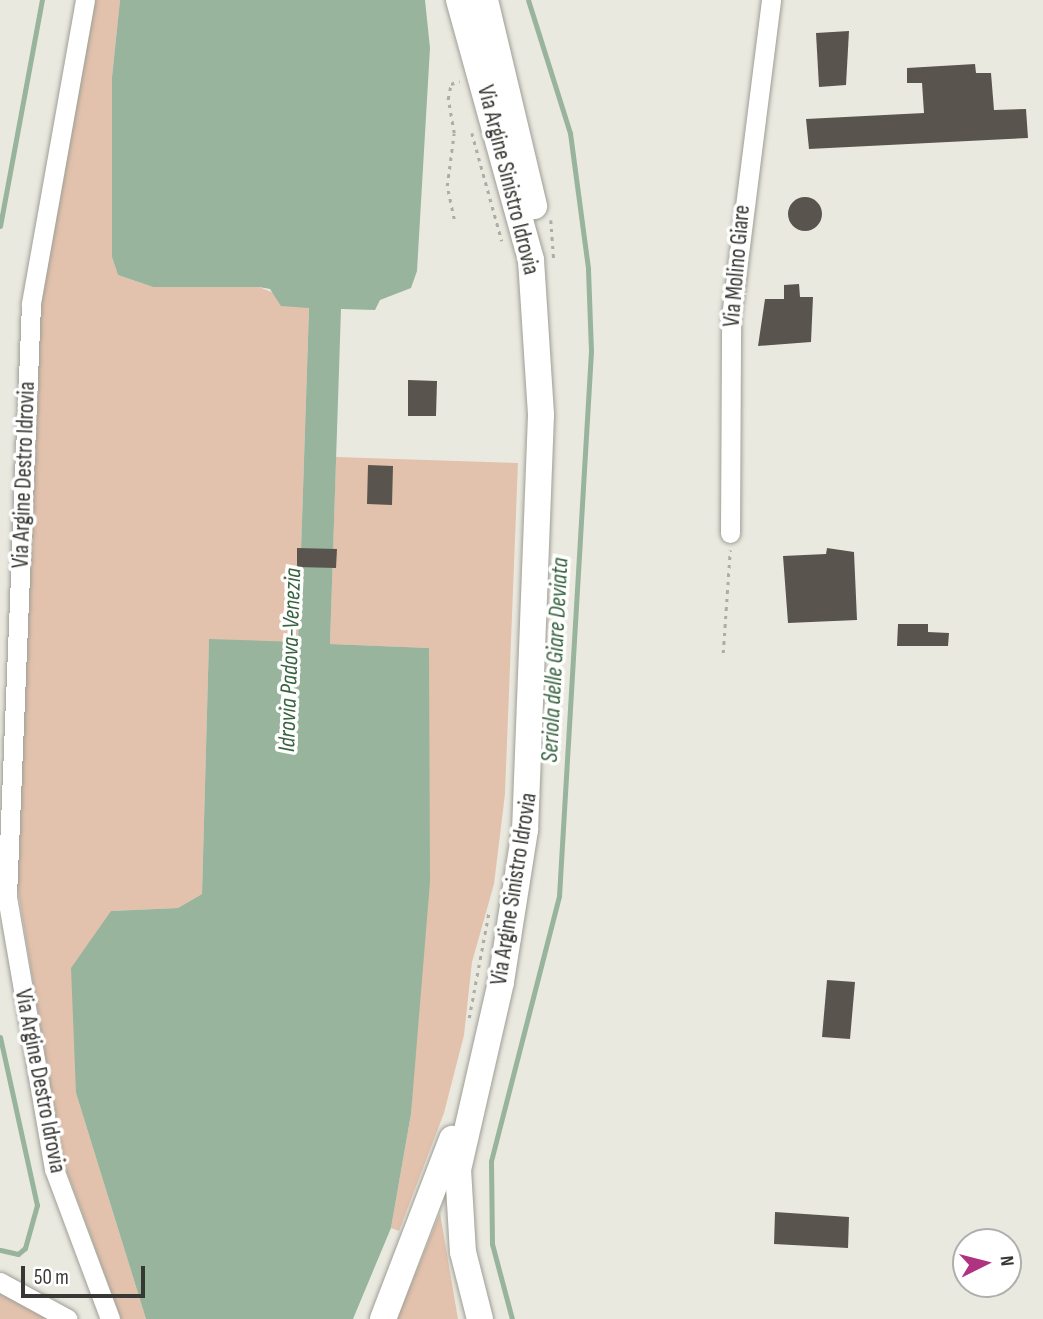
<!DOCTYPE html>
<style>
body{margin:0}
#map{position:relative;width:1043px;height:1319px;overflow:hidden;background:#eae9e0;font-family:"Sofia Sans Condensed",sans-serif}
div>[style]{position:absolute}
.green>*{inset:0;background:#e2c2ad}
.water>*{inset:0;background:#98b49c}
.stream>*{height:5px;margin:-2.5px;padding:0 2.5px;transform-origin:2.5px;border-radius:2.5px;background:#98b49c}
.building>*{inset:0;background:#59554e}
.round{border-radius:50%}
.path>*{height:2.5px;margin-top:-1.25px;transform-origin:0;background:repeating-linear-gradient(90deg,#adaca5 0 3.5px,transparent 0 8.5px)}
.roads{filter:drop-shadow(0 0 2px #9f9e95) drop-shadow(0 0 2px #9f9e95)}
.street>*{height:19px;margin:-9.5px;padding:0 9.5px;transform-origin:9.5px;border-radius:9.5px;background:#fff}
.secondary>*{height:26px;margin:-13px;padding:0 13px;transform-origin:13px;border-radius:13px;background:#fff}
span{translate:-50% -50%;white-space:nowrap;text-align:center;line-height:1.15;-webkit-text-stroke:7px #fff;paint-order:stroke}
.street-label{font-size:23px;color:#373733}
.water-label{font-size:24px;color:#37633e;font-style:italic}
.north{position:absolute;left:952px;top:1228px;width:70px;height:70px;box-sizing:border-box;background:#fff;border:2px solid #afafad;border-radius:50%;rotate:84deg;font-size:19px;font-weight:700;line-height:28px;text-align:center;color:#373733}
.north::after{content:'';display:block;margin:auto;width:24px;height:32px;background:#b03382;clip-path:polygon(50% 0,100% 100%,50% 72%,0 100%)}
.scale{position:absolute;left:21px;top:1266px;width:124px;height:32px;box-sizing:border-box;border:4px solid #373733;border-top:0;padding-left:9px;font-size:21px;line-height:24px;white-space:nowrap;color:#373733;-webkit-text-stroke:5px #fff;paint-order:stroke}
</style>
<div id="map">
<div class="green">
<div style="clip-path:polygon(91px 0,120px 0,112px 77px,112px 257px,118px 275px,153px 287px,259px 287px,309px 307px,298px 643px,209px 640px,202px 894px,178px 908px,111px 911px,76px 1093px,146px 1319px,121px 1319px,62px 1158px,16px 878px,42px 258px)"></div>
<div style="clip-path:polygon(336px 457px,518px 463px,505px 794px,494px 884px,472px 962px,464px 1035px,444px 1113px,399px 1231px,391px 1228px,411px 1114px,429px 648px,330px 644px)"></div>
<div style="clip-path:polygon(440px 1213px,458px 1319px,397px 1319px)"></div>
<div style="clip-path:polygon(0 1290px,51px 1319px,0 1319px)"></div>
</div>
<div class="water">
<div style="clip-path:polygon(120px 0,425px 0,430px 48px,417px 271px,411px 288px,380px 300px,375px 310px,341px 309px,330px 644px,429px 648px,430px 882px,411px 1114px,391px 1228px,353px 1319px,146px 1319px,76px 1093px,71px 968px,111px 911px,178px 908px,202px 894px,209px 639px,298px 642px,309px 308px,281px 306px,270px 289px,259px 287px,153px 287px,118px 275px,112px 257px,112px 77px)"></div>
</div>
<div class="stream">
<div style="left:0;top:226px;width:230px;rotate:-79.5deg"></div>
<div style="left:0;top:1037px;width:172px;rotate:77.6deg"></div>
<div style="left:37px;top:1205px;width:45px;rotate:105.6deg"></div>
<div style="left:25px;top:1248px;width:9px;rotate:139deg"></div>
<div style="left:18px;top:1254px;width:18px;rotate:-167deg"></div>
<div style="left:512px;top:1319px;width:78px;rotate:-104.9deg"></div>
<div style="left:492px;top:1244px;width:83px;rotate:-90.7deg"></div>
<div style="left:491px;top:1161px;width:274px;rotate:-75.6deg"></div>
<div style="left:559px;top:896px;width:546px;rotate:-86.64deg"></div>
<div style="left:591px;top:351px;width:83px;rotate:-92.1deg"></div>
<div style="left:588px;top:268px;width:136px;rotate:-97.6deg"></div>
<div style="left:570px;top:133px;width:139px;rotate:-107.5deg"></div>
</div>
<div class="building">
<div style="clip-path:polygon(849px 31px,846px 85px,819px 87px,816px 33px)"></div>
<div style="clip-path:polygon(975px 64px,976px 73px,991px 73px,994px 110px,1026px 109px,1028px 138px,809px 149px,806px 119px,924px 113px,922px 83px,907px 83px,907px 68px)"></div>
<div class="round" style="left:788px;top:197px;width:34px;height:34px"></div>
<div style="clip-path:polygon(799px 284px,800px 297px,813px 297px,811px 342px,758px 346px,765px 299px,784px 299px,784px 285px)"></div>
<div style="clip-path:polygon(408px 380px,437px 381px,436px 416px,408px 416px)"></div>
<div style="clip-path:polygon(368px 465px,393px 466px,392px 505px,367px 504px)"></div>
<div style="clip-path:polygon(297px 548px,337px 549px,336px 568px,297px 567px)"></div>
<div style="clip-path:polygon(827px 548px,854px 552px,857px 620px,788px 623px,783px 556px,826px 554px)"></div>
<div style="clip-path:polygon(898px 624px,928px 624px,928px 632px,949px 633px,948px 646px,897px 646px)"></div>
<div style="clip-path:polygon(827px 980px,855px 982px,850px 1039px,822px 1037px)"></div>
<div style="clip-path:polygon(775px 1212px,849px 1217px,848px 1248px,774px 1244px)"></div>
</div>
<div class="path">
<div style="left:472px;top:133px;width:112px;rotate:74.5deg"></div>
<div style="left:454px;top:219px;width:34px;rotate:-102deg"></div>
<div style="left:447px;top:186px;width:53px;rotate:-82.5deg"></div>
<div style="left:454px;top:133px;width:35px;rotate:-100deg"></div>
<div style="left:448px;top:99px;width:15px;rotate:-79deg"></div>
<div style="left:451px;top:84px;width:9px;rotate:-21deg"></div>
<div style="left:551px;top:220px;width:42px;rotate:85.9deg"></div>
<div style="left:723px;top:653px;width:103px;rotate:-86.1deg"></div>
<div style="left:469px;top:1018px;width:109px;rotate:-79.4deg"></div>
</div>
<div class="roads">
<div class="street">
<div style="left:85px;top:0;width:309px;rotate:100.1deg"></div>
<div style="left:31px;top:304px;width:593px;rotate:92.32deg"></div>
<div style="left:7px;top:897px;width:276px;rotate:80.2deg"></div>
<div style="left:54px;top:1169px;width:160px;rotate:69.5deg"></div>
<div style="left:730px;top:533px;width:216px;rotate:-89.7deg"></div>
<div style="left:731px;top:317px;width:320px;rotate:-82.8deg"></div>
<div style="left:0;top:1282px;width:77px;rotate:28.6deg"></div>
</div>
<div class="secondary">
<div style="left:459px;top:0;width:270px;rotate:74.5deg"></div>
<div style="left:531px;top:260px;width:155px;rotate:86.3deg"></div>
<div style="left:541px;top:415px;width:415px;rotate:92.2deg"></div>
<div style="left:525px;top:830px;width:154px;rotate:99deg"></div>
<div style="left:501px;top:982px;width:192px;rotate:102.9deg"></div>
<div style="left:458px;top:1169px;width:83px;rotate:86.6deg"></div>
<div style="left:463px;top:1252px;width:69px;rotate:75.8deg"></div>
<div style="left:485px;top:0;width:212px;rotate:76.6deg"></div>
<div style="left:383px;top:1319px;width:193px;rotate:-69deg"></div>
</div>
</div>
<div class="street-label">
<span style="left:508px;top:180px;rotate:76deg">Via Argine Sinistro Idrovia</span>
<span style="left:737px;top:266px;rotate:-85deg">Via Molino Giare</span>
<span style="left:24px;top:475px;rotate:-88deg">Via Argine Destro Idrovia</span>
<span style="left:514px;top:889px;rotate:-81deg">Via Argine Sinistro Idrovia</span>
<span style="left:40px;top:1081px;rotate:79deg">Via Argine Destro Idrovia</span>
</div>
<div class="water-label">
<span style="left:290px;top:660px;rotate:-88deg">Idrovia Padova-Venezia</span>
<span style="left:555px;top:660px;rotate:-87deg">Seriola delle Giare Deviata</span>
</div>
<div class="north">N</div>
<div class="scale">50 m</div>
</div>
